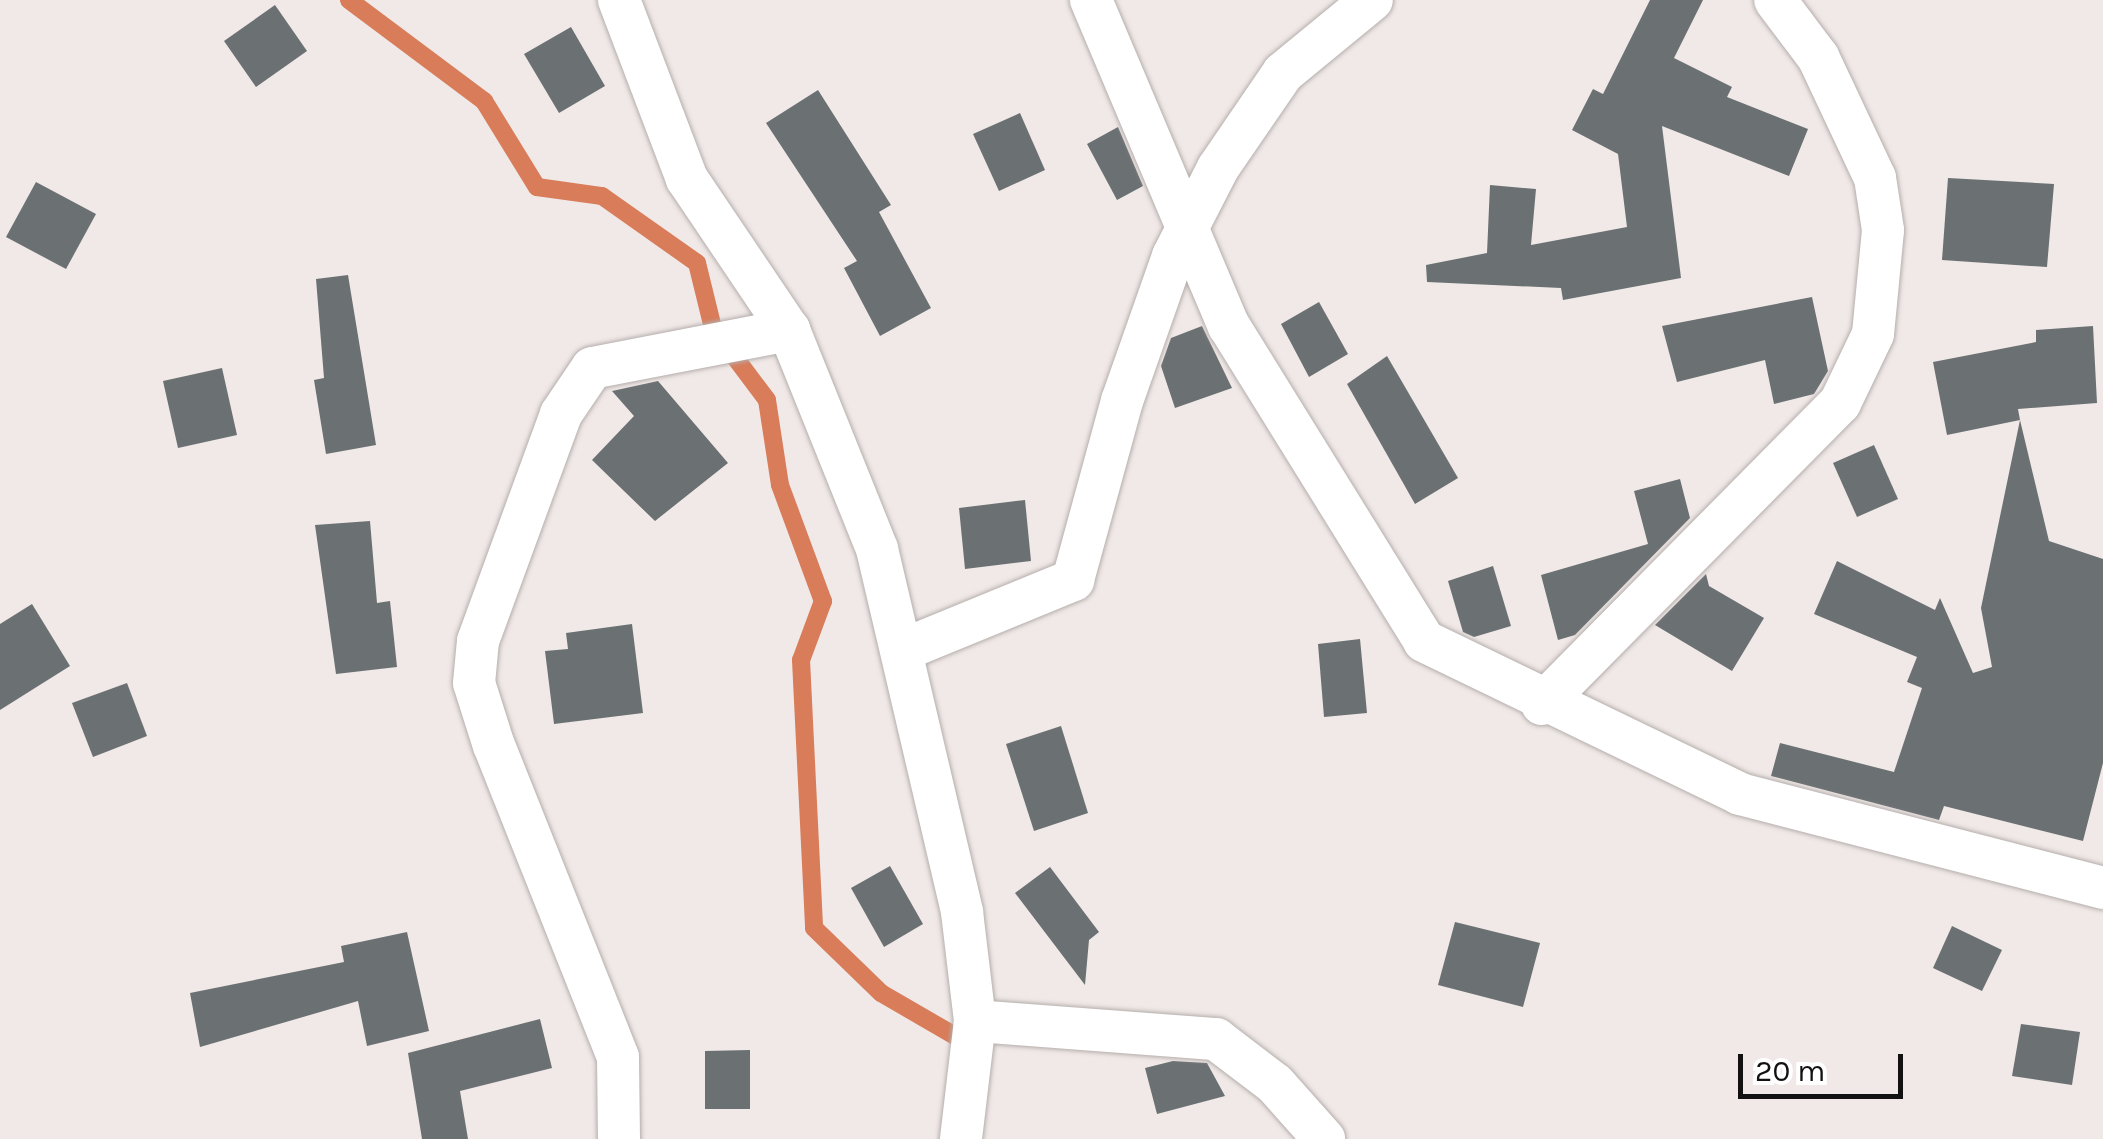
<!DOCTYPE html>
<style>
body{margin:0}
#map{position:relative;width:2103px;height:1139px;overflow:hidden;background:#f0e9e7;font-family:Karla,sans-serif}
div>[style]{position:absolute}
.stream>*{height:18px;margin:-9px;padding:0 9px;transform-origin:9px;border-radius:9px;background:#d87c5a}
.building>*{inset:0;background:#6b7073}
.roads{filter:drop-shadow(0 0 2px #b5aeac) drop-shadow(0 0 2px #b5aeac)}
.street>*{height:42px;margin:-21px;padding:0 21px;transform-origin:21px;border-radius:21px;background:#fff}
span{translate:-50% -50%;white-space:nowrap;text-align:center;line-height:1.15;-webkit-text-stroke:8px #fff;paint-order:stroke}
.scale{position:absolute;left:1738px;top:1054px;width:165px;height:45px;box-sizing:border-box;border:5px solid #131111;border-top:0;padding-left:12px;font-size:30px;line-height:35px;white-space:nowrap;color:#131111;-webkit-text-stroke:8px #fff;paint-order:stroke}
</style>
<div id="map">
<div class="stream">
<div style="left:349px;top:0;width:169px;rotate:36.8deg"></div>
<div style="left:484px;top:101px;width:101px;rotate:58.4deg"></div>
<div style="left:537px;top:187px;width:66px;rotate:7.9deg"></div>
<div style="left:602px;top:196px;width:116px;rotate:35.2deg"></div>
<div style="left:697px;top:263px;width:67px;rotate:76.2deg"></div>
<div style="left:713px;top:328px;width:90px;rotate:53.1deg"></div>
<div style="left:767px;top:400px;width:86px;rotate:81.3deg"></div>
<div style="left:780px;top:485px;width:124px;rotate:69.7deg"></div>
<div style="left:823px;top:601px;width:63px;rotate:110.4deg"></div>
<div style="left:801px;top:660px;width:268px;rotate:87.2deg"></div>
<div style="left:814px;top:928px;width:93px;rotate:44.1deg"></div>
<div style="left:881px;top:993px;width:102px;rotate:30.1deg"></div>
</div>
<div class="building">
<div style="clip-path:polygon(1650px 0,1703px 0,1674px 58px,1732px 87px,1727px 97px,1808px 129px,1789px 176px,1662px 126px,1681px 278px,1563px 300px,1561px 288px,1427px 282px,1426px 265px,1487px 253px,1490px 185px,1536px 189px,1531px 245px,1627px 227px,1618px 154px,1572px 130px,1593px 89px,1603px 94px)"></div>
<div style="clip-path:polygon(275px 5px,307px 51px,256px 87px,224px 41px)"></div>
<div style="clip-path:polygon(571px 27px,605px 86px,559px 113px,524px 54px)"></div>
<div style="clip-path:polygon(818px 90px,891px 205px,879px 212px,931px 308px,880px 336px,844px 268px,857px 261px,766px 123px)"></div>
<div style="clip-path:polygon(1020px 113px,1045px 170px,999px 191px,973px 134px)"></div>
<div style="clip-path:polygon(1118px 127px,1143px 186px,1117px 200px,1087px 144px)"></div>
<div style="clip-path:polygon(1948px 178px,2054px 184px,2047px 267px,1942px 260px)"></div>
<div style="clip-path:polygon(36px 182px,96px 214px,66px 269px,6px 237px)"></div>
<div style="clip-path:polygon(348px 275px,376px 445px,326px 454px,314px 380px,324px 378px,316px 279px)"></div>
<div style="clip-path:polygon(1812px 297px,1828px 371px,1814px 394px,1774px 404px,1765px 360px,1677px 382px,1662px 326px)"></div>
<div style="clip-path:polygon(1319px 302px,1348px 354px,1309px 377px,1281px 324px)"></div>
<div style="clip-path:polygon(1202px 326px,1232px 388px,1175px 408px,1161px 366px,1171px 338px)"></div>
<div style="clip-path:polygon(2093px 326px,2097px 403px,2018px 409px,2020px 420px,1947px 435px,1933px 362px,2036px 342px,2036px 330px)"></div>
<div style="clip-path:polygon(1387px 356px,1458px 478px,1415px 504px,1347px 384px)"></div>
<div style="clip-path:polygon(222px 368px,237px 435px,178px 448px,163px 381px)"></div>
<div style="clip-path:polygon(658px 381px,728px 463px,655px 521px,592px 460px,634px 416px,612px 391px)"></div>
<div style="clip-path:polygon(2020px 420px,2049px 541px,2103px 559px,2103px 763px,2083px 841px,1944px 806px,1939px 820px,1771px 776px,1780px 743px,1894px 772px,1922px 688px,1907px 682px,1917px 657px,1814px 614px,1837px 561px,1935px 610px,1940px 598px,1973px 673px,1992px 667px,1981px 608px)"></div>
<div style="clip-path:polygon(1874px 445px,1898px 499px,1857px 517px,1833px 463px)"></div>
<div style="clip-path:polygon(1680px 479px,1690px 518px,1575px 635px,1558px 640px,1541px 575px,1648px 544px,1634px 491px)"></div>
<div style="clip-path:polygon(1025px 500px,1031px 561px,965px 569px,959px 508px)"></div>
<div style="clip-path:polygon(370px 521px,377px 603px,390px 601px,397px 667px,336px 674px,315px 525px)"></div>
<div style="clip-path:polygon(1493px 566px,1511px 626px,1474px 637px,1463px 632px,1448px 581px)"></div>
<div style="clip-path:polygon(1706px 574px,1709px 586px,1764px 618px,1732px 671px,1655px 625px)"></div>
<div style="clip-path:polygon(32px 604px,70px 666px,0 710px,0 624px)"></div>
<div style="clip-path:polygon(632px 624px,643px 713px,554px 724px,545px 651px,568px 649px,566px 633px)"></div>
<div style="clip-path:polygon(1360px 639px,1367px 713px,1324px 717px,1318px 644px)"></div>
<div style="clip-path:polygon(127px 683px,147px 736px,93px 757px,72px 703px)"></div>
<div style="clip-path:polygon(1061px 726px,1088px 813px,1034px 831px,1006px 744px)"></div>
<div style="clip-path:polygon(890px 866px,923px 924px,884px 947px,851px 888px)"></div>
<div style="clip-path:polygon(1050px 867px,1099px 932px,1089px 940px,1085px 985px,1015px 893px)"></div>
<div style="clip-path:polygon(1455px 922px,1540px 943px,1523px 1007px,1438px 985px)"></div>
<div style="clip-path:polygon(1952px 926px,2002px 950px,1982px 991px,1933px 968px)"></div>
<div style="clip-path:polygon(407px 932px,429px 1031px,367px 1046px,358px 1001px,200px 1047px,190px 993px,344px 962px,341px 946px)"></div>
<div style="clip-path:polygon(540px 1019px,552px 1068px,460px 1091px,468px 1139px,422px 1139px,408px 1053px)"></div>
<div style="clip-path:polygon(2021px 1024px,2080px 1032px,2072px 1085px,2012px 1076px)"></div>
<div style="clip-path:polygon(750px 1050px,750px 1109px,705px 1109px,705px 1051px)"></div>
<div style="clip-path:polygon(1173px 1061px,1207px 1063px,1225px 1096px,1157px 1114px,1145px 1068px)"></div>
</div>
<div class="roads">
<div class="street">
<div style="left:619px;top:0;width:191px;rotate:69.2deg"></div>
<div style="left:687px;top:179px;width:182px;rotate:56deg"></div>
<div style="left:789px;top:330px;width:236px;rotate:68.1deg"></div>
<div style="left:877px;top:549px;width:373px;rotate:76.8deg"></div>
<div style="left:962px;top:912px;width:110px;rotate:83.2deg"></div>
<div style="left:975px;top:1021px;width:119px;rotate:96.8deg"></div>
<div style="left:1091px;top:0;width:354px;rotate:67.1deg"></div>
<div style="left:1229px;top:326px;width:370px;rotate:58.2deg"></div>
<div style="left:1424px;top:641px;width:351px;rotate:25.8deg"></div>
<div style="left:1740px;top:794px;width:375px;rotate:14.5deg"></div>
<div style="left:905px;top:649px;width:182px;rotate:-22.3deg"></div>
<div style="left:1073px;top:580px;width:186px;rotate:-74.7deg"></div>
<div style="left:1122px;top:401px;width:154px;rotate:-70.6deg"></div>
<div style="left:1173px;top:256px;width:99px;rotate:-62.9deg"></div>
<div style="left:1218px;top:168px;width:115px;rotate:-55.6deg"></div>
<div style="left:1283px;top:73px;width:115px;rotate:-39.4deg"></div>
<div style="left:1542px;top:704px;width:424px;rotate:-45.3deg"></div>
<div style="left:1840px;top:403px;width:76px;rotate:-64.4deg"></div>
<div style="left:1873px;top:334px;width:104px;rotate:-84.5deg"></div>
<div style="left:1883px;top:230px;width:53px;rotate:-98.7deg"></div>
<div style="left:1875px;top:178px;width:134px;rotate:-115.2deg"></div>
<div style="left:1818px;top:57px;width:71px;rotate:-127deg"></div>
<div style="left:975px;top:1021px;width:242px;rotate:4.3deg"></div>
<div style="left:1216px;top:1039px;width:74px;rotate:37.3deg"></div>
<div style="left:1275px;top:1084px;width:74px;rotate:48.3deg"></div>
<div style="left:619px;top:1139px;width:82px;rotate:-90.7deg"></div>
<div style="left:618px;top:1057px;width:335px;rotate:-111.7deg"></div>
<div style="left:494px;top:746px;width:66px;rotate:-107.6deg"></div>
<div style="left:474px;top:683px;width:42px;rotate:-84.6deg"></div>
<div style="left:478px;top:641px;width:242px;rotate:-69.9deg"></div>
<div style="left:561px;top:414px;width:55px;rotate:-56deg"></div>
<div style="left:592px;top:368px;width:201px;rotate:-10.9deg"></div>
</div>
</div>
<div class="scale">20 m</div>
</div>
